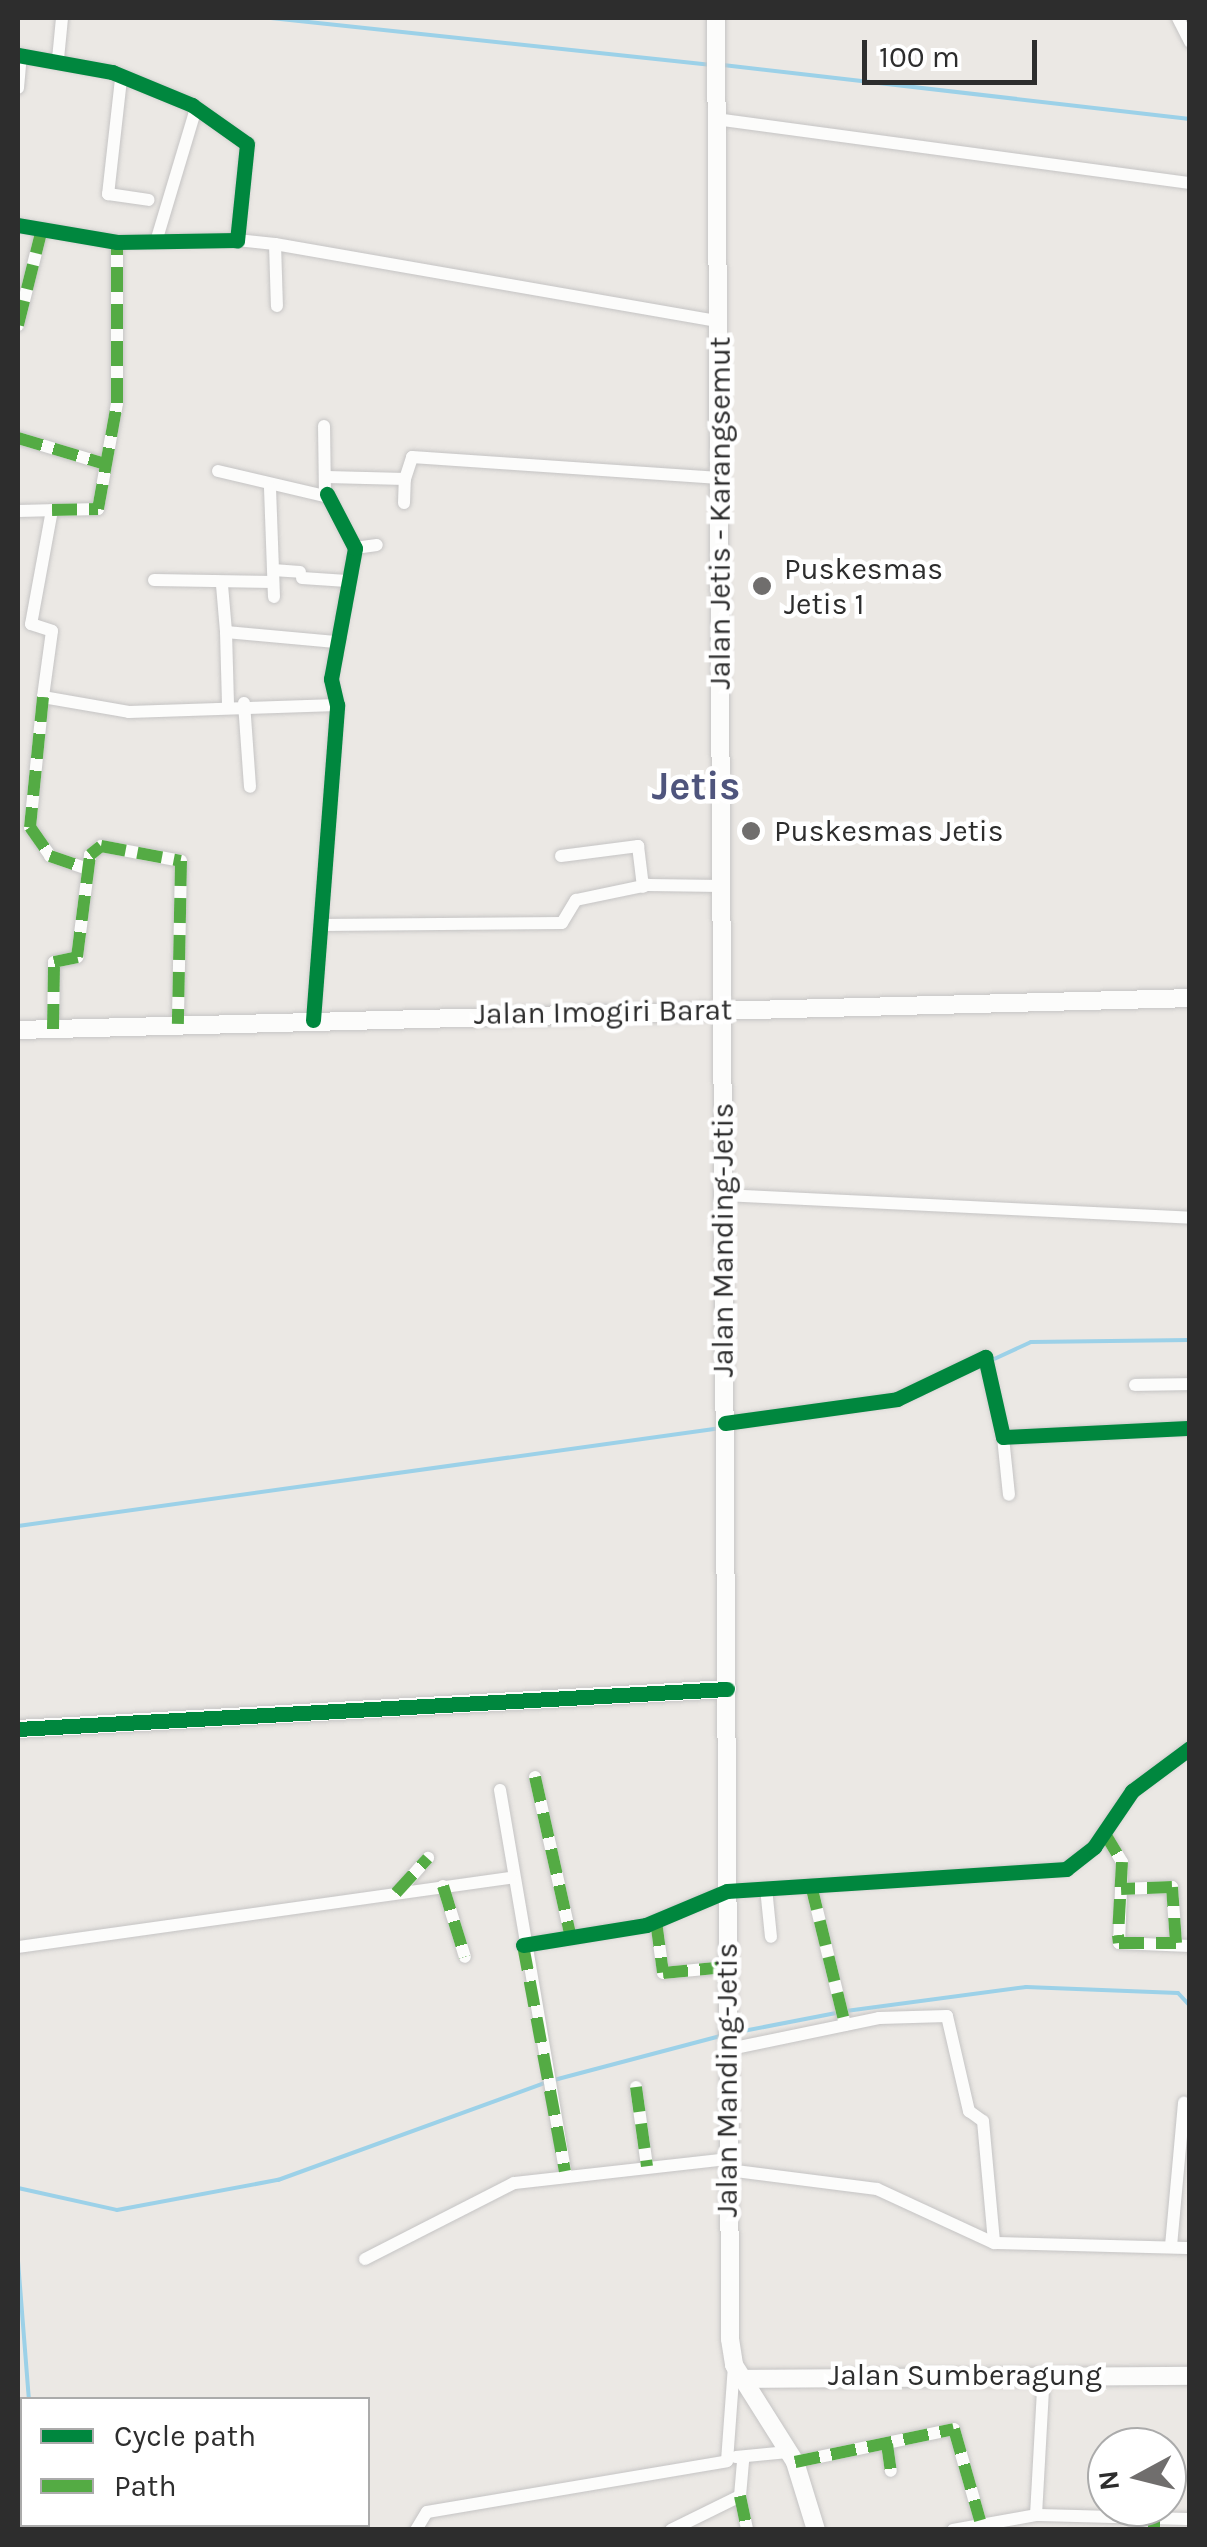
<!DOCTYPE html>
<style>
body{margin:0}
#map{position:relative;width:1207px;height:2547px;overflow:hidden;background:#ebe8e4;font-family:Karla,sans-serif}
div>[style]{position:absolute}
.stream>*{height:4px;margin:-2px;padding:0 2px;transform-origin:2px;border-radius:2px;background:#9cd1e8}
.roads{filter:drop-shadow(0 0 2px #c5c4c4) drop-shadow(0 0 2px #c5c4c4)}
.minor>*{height:12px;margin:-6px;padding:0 6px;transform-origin:6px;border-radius:6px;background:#fcfcfb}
.tertiary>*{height:18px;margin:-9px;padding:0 9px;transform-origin:9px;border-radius:9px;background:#fcfcfb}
.secondary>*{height:18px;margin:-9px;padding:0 9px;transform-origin:9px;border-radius:9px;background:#fcfcfb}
.quiet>*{height:12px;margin-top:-6px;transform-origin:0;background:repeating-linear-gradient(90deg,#54ab44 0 25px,transparent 0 37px)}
.cycleway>*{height:15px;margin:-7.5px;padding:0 7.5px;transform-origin:7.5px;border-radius:7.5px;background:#00873e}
.dots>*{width:28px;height:28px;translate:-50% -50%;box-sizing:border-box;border:5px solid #fff;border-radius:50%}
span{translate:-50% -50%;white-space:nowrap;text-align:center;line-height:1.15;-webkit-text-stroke:9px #fff;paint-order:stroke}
.street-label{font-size:30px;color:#2d2d2d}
.poi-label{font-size:30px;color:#2d2d2d}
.left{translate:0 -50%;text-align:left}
.district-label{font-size:40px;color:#4f557d;font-weight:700}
.frame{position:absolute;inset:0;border:20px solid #2d2d2d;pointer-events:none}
.legend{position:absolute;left:20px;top:2397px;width:350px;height:130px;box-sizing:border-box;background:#fff;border:2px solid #ababab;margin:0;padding:12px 18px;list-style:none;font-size:30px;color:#2d2d2d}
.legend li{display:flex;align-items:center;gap:20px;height:50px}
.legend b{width:50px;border:2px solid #ababab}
.north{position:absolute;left:1087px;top:2427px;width:100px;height:100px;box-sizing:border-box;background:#fff;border:2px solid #ababab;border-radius:50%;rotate:263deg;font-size:28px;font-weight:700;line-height:40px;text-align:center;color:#2d2d2d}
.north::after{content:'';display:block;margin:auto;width:35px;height:45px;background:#706e6d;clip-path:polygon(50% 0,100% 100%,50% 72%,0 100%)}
.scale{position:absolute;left:862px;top:40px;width:175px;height:45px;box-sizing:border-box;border:5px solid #2d2d2d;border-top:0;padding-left:12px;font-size:30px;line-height:35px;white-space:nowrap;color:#2d2d2d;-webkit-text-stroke:8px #fff;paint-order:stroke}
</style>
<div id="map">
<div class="stream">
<div style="left:271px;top:18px;width:441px;rotate:6.1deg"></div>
<div style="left:723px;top:65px;width:470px;rotate:6.6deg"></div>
<div style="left:992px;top:1360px;width:43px;rotate:-24.8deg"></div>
<div style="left:1031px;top:1342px;width:159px;rotate:-0.7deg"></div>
<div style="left:899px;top:1404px;width:25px;rotate:-23deg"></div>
<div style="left:18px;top:1526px;width:710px;rotate:-7.94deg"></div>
<div style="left:846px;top:2011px;width:182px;rotate:-7.6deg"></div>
<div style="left:1026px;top:1987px;width:152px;rotate:2.3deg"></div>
<div style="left:1178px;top:1993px;width:18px;rotate:47deg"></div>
<div style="left:733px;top:2033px;width:105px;rotate:-11deg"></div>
<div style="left:554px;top:2080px;width:176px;rotate:-14.8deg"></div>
<div style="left:18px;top:2188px;width:101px;rotate:12.5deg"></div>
<div style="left:117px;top:2210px;width:164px;rotate:-10.6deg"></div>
<div style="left:278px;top:2180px;width:284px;rotate:-20deg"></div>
<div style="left:18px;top:2261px;width:139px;rotate:85.5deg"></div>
<div style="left:36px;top:2524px;width:6px;rotate:90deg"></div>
</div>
<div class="roads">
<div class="minor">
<div style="left:1178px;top:18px;width:27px;rotate:63deg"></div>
<div style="left:18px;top:55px;width:96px;rotate:10.3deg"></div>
<div style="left:112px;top:72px;width:87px;rotate:22.4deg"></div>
<div style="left:192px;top:105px;width:67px;rotate:35.3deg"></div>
<div style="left:247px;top:144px;width:97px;rotate:95.9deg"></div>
<div style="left:237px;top:240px;width:120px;rotate:179deg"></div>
<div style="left:117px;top:242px;width:100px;rotate:-170.3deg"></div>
<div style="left:58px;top:59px;width:41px;rotate:-84.4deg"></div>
<div style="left:121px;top:79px;width:116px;rotate:96.4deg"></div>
<div style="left:108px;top:194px;width:41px;rotate:8.3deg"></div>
<div style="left:18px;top:88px;width:32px;rotate:-85deg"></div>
<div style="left:716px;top:119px;width:478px;rotate:7.7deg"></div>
<div style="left:158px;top:235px;width:133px;rotate:-73.3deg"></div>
<div style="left:237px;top:240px;width:38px;rotate:6deg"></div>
<div style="left:275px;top:244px;width:62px;rotate:88.2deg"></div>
<div style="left:275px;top:244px;width:452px;rotate:9.9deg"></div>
<div style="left:18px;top:325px;width:99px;rotate:-76deg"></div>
<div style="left:18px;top:438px;width:91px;rotate:16.6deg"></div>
<div style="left:218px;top:471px;width:110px;rotate:13.2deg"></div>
<div style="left:325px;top:496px;width:70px;rotate:-90.8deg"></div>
<div style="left:327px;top:477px;width:78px;rotate:1.5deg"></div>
<div style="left:405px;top:479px;width:23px;rotate:-72deg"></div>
<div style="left:412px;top:457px;width:308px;rotate:3.9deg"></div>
<div style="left:270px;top:488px;width:109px;rotate:87.9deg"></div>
<div style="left:404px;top:503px;width:24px;rotate:-88deg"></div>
<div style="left:52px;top:510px;width:116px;rotate:100.4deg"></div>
<div style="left:31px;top:624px;width:22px;rotate:18deg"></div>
<div style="left:52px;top:631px;width:67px;rotate:97.8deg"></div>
<div style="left:43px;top:697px;width:87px;rotate:9.9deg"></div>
<div style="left:129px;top:712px;width:208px;rotate:-1.9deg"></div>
<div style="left:18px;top:511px;width:80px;rotate:-1.4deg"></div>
<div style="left:98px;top:509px;width:108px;rotate:-79.8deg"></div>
<div style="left:117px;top:403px;width:161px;rotate:-90deg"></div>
<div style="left:355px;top:548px;width:22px;rotate:-8deg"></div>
<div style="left:273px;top:570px;width:27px;rotate:4deg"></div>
<div style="left:302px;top:578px;width:45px;rotate:3.8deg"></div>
<div style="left:154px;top:580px;width:119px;rotate:1deg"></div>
<div style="left:222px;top:585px;width:47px;rotate:85.1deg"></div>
<div style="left:226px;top:632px;width:110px;rotate:5.2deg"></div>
<div style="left:226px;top:632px;width:72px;rotate:88.4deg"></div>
<div style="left:43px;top:697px;width:131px;rotate:95.7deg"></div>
<div style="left:30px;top:827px;width:35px;rotate:55deg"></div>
<div style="left:50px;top:856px;width:40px;rotate:18.9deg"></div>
<div style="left:244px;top:703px;width:84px;rotate:85.9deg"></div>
<div style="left:561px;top:856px;width:78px;rotate:-7.4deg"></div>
<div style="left:638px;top:846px;width:41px;rotate:83deg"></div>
<div style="left:320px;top:925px;width:242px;rotate:-0.5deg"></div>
<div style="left:562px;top:923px;width:27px;rotate:-59deg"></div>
<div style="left:576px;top:900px;width:74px;rotate:-11.8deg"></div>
<div style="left:648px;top:885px;width:73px;rotate:0.8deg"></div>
<div style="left:313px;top:1020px;width:316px;rotate:-85.6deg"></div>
<div style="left:337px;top:705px;width:27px;rotate:-103deg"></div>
<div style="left:331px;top:679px;width:133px;rotate:-79.6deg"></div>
<div style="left:355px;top:548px;width:61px;rotate:-117.4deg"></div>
<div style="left:53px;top:1029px;width:67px;rotate:-89.1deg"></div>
<div style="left:54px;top:962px;width:24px;rotate:-12deg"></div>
<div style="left:77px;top:957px;width:103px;rotate:-82.7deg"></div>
<div style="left:90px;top:855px;width:14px;rotate:-39deg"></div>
<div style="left:101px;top:846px;width:81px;rotate:10.6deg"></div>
<div style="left:181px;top:861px;width:163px;rotate:91.1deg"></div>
<div style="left:724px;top:1195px;width:467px;rotate:2.8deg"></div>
<div style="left:1135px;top:1385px;width:55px;rotate:-1deg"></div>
<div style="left:725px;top:1423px;width:174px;rotate:-7.9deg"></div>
<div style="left:897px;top:1399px;width:98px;rotate:-25.5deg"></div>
<div style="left:985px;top:1357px;width:82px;rotate:77.3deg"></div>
<div style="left:1003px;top:1437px;width:187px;rotate:-2.8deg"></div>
<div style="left:1003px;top:1437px;width:58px;rotate:84.1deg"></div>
<div style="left:535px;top:1777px;width:165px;rotate:77.4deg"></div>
<div style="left:500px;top:1790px;width:387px;rotate:80.3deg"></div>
<div style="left:1104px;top:1832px;width:35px;rotate:59deg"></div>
<div style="left:1122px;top:1862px;width:81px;rotate:92.1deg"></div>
<div style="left:1119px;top:1943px;width:71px;rotate:2.4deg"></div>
<div style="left:811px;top:1885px;width:144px;rotate:76.3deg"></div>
<div style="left:443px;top:1886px;width:74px;rotate:72.8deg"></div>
<div style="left:766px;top:1888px;width:49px;rotate:84.2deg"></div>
<div style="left:1121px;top:1889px;width:51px;rotate:-2.2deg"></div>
<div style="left:1172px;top:1887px;width:56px;rotate:85.9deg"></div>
<div style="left:397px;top:1893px;width:47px;rotate:-48.5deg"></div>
<div style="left:656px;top:1921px;width:52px;rotate:82.3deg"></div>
<div style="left:663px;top:1973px;width:63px;rotate:-5.4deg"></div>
<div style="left:523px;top:1945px;width:125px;rotate:-9.2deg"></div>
<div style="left:646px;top:1925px;width:88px;rotate:-22.8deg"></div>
<div style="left:727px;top:1891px;width:340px;rotate:-3.7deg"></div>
<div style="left:1066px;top:1869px;width:36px;rotate:-38deg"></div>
<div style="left:1094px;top:1847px;width:68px;rotate:-55.8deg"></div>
<div style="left:1132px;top:1791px;width:72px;rotate:-36.6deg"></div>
<div style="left:18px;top:1947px;width:498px;rotate:-8deg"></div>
<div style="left:725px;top:2050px;width:157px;rotate:-11.7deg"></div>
<div style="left:879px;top:2018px;width:68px;rotate:-1.7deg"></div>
<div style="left:947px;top:2016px;width:98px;rotate:77deg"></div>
<div style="left:969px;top:2111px;width:17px;rotate:36deg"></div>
<div style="left:983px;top:2121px;width:122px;rotate:84.8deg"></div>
<div style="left:636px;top:2087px;width:80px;rotate:82.1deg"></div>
<div style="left:728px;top:2170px;width:150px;rotate:7.3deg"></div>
<div style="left:877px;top:2189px;width:129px;rotate:24.8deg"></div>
<div style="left:994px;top:2243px;width:196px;rotate:1.5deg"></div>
<div style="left:1171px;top:2246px;width:144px;rotate:-84.8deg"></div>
<div style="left:365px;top:2259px;width:167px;rotate:-27deg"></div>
<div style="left:514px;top:2183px;width:215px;rotate:-6.4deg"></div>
<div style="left:887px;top:2444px;width:27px;rotate:82deg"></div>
<div style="left:736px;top:2457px;width:52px;rotate:-5.5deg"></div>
<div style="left:795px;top:2462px;width:162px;rotate:-11.7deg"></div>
<div style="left:954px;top:2429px;width:95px;rotate:74.1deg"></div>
<div style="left:740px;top:2496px;width:35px;rotate:78deg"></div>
<div style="left:1036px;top:2515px;width:141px;rotate:-86.8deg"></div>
<div style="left:416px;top:2530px;width:21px;rotate:-59deg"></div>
<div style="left:427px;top:2512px;width:304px;rotate:-9.6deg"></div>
<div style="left:727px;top:2461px;width:96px;rotate:-85.8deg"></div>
<div style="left:671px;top:2530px;width:77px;rotate:-26.2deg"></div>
<div style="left:740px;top:2496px;width:37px;rotate:-85deg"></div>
<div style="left:953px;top:2530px;width:84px;rotate:-10.2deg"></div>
<div style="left:1036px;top:2515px;width:154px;rotate:1.5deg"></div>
</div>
<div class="tertiary">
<div style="left:18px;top:1729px;width:710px;rotate:-3.23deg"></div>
<div style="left:741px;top:2379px;width:449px;rotate:-0.4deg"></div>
</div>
<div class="secondary">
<div style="left:716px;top:18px;width:2321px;rotate:89.65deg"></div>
<div style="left:730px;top:2339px;width:26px;rotate:81deg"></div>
<div style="left:734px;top:2365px;width:115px;rotate:57.8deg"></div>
<div style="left:795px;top:2462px;width:71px;rotate:72.8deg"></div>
<div style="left:18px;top:1030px;width:1172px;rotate:-1.56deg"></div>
</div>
</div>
<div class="quiet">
<div style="left:18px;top:325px;width:99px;rotate:-76deg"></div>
<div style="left:18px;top:438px;width:91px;rotate:16.6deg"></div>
<div style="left:52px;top:510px;width:46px;rotate:-1.2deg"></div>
<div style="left:98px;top:509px;width:108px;rotate:-79.8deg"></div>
<div style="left:117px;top:403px;width:161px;rotate:-90deg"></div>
<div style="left:43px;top:697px;width:131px;rotate:95.7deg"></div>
<div style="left:30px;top:827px;width:35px;rotate:55deg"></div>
<div style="left:50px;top:856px;width:40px;rotate:18.9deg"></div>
<div style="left:53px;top:1029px;width:67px;rotate:-89.1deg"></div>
<div style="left:54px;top:962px;width:24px;rotate:-12deg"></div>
<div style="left:77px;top:957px;width:103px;rotate:-82.7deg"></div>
<div style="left:90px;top:855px;width:14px;rotate:-39deg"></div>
<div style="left:101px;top:846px;width:81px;rotate:10.6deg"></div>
<div style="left:181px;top:861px;width:163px;rotate:91.1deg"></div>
<div style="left:535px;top:1777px;width:165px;rotate:77.4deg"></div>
<div style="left:1104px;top:1832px;width:35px;rotate:59deg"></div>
<div style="left:1122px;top:1862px;width:73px;rotate:93.1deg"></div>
<div style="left:1118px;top:1935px;width:8px;rotate:83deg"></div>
<div style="left:1119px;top:1943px;width:57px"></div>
<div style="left:1176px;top:1943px;width:56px;rotate:-94.1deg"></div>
<div style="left:1172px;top:1887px;width:51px;rotate:177.8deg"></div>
<div style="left:811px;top:1885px;width:144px;rotate:76.3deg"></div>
<div style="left:443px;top:1886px;width:74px;rotate:72.8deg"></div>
<div style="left:396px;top:1893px;width:47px;rotate:-47.6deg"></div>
<div style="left:656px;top:1921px;width:52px;rotate:82.3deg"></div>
<div style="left:663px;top:1973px;width:63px;rotate:-5.4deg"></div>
<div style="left:523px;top:1945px;width:230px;rotate:79.5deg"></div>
<div style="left:636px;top:2087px;width:80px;rotate:82.1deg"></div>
<div style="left:887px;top:2444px;width:27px;rotate:82deg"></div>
<div style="left:795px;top:2462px;width:162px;rotate:-11.7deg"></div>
<div style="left:954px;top:2429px;width:95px;rotate:74.1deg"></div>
<div style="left:740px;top:2496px;width:35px;rotate:78deg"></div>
<div style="left:1154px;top:2517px;width:13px;rotate:90deg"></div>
</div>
<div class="cycleway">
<div style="left:18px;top:55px;width:96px;rotate:10.3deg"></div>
<div style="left:112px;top:72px;width:87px;rotate:22.4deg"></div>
<div style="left:192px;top:105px;width:67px;rotate:35.3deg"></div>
<div style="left:247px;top:144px;width:97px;rotate:95.9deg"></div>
<div style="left:237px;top:240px;width:120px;rotate:179deg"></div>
<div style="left:117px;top:242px;width:100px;rotate:-170.3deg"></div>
<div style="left:313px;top:1020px;width:316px;rotate:-85.6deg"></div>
<div style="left:337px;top:705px;width:27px;rotate:-103deg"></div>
<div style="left:331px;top:679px;width:133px;rotate:-79.6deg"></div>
<div style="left:355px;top:548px;width:61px;rotate:-117.4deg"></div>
<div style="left:725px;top:1423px;width:174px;rotate:-7.9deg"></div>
<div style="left:897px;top:1399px;width:98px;rotate:-25.5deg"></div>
<div style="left:985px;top:1357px;width:82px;rotate:77.3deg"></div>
<div style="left:1003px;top:1437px;width:187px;rotate:-2.8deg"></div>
<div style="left:18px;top:1729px;width:710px;rotate:-3.23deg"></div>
<div style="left:523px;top:1945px;width:125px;rotate:-9.2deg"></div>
<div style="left:646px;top:1925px;width:88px;rotate:-22.8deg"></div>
<div style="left:727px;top:1891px;width:340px;rotate:-3.7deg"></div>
<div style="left:1066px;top:1869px;width:36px;rotate:-38deg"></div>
<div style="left:1094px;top:1847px;width:68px;rotate:-55.8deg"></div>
<div style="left:1132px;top:1791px;width:72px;rotate:-36.6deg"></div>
</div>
<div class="dots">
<div style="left:762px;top:586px;background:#706e6d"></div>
<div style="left:751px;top:831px;background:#706e6d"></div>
</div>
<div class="street-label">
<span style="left:720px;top:513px;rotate:-90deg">Jalan Jetis - Karangsemut</span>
<span style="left:603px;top:1012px;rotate:-1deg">Jalan Imogiri Barat</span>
<span style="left:723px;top:1240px;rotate:-90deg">Jalan Manding-Jetis</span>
<span style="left:727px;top:2080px;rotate:-90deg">Jalan Manding-Jetis</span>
<span style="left:965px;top:2375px">Jalan Sumberagung</span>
</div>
<div class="poi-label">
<span class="left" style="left:784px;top:586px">Puskesmas<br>Jetis 1</span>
<span class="left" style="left:774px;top:831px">Puskesmas Jetis</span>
</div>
<div class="district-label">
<span style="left:696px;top:786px">Jetis</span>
</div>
<div class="frame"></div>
<ul class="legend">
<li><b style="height:12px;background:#00873e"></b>Cycle path</li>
<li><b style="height:12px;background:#54ab44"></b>Path</li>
</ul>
<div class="north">N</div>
<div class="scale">100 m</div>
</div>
